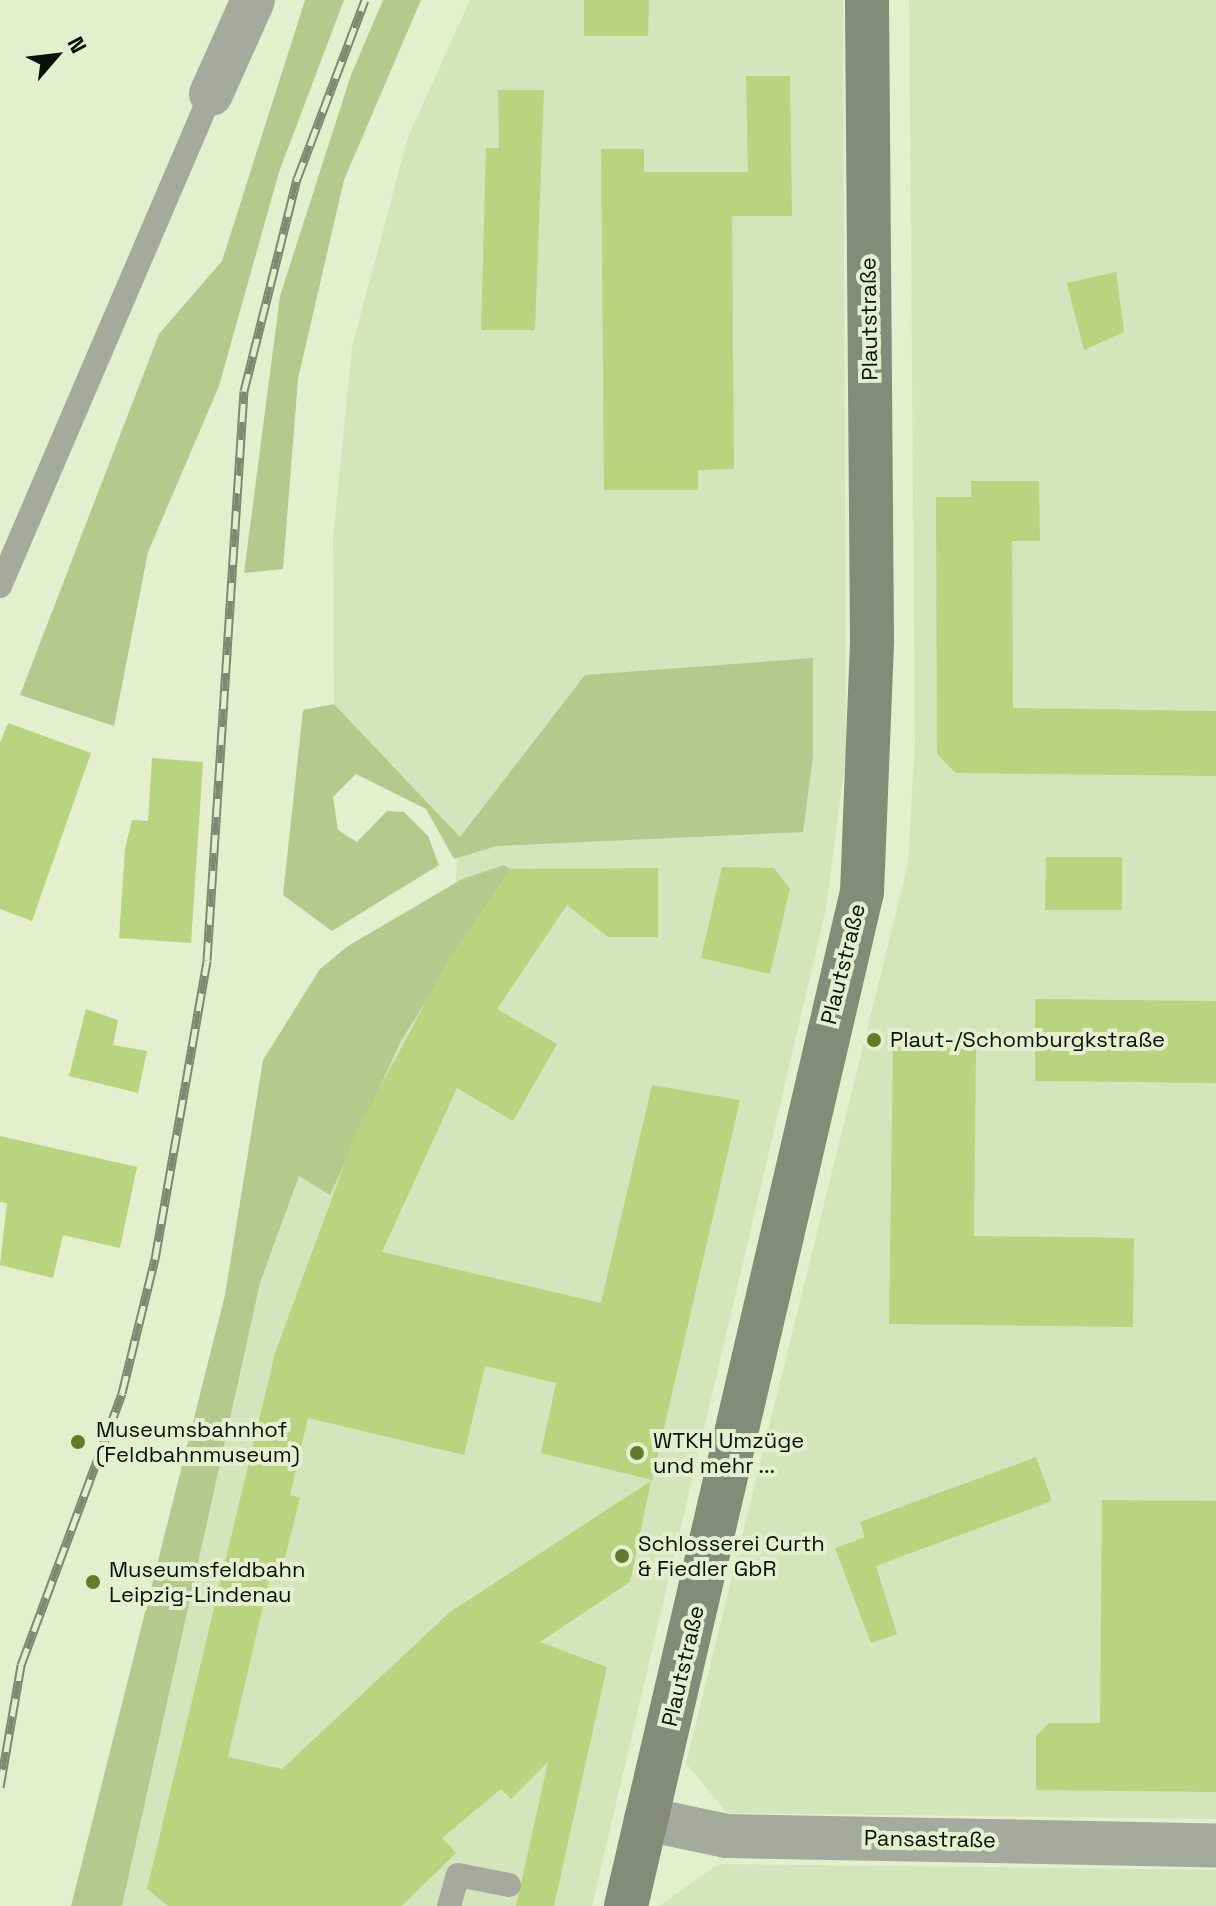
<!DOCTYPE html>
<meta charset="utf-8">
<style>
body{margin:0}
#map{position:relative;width:1216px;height:1906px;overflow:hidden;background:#e4efcd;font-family:"Space Grotesk",sans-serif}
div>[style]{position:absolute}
.built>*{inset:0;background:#d6e4bb}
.green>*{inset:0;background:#b6c98c}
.building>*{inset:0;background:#bad37e}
.lane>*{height:24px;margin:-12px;padding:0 12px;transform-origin:12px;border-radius:12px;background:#a5aa9c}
.street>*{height:44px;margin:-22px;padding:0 22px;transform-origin:22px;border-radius:22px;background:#a5aa9c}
.secondary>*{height:44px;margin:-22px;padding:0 22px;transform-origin:22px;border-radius:22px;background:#848b76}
.rail>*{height:9px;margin-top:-4.5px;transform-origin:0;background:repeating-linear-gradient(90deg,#e4efcd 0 18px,#808871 0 36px);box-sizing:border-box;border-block:2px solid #808871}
.dots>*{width:22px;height:22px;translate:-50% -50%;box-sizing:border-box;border:4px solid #e4efcd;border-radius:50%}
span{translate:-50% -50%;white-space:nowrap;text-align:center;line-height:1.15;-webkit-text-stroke:8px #e4efcd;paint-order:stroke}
.street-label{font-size:22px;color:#0b0f05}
.poi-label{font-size:22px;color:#0b0f05}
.left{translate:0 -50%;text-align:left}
.north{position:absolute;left:16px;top:16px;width:80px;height:80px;-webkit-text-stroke:6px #e4efcd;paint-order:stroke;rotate:62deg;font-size:22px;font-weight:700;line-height:32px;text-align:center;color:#0b0f05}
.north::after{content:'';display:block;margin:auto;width:28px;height:36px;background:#0b0f05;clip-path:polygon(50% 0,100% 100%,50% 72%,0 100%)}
</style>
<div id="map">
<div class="built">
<div style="clip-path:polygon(470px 0,843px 0,846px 755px,826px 909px,592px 1906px,116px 1906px,260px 1283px,321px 1117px,454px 898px,460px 837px,334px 704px,333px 539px,352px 347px,408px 137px)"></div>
<div style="clip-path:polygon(909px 0,1216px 0,1216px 1819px,727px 1813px,686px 1763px,908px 864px,915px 740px)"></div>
<div style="clip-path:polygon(718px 1864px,1216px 1870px,1216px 1906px,659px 1906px)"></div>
</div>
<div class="green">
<div style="clip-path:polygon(305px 0,344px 0,279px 172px,219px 386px,148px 552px,114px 726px,20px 695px,159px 334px,222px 261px)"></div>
<div style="clip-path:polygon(383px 0,421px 0,344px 180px,298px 379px,283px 569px,244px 573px,280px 296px,351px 75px)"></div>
<div style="clip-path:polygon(813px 658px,813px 756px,803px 832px,497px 846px,454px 859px,426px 809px,356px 774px,333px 797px,338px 830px,357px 842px,387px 811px,404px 812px,428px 836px,439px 865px,332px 931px,283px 895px,303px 710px,334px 704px,460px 837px,585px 675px)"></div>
<div style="clip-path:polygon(504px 865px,510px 869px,401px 1041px,330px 1195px,299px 1176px,260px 1283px,122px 1906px,71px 1906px,225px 1295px,263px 1060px,320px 969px,348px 946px,462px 879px)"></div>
</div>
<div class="building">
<div style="clip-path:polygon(584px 0,649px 0,648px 36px,584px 36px)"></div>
<div style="clip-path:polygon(746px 76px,790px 76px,792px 216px,732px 216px,734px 469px,698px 470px,698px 490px,604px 490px,601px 149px,644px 149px,644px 172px,748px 172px)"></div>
<div style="clip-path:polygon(498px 90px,544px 90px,535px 330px,481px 330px,486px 148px,499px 148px)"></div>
<div style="clip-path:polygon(1116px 272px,1124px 332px,1084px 350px,1067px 283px)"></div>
<div style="clip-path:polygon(971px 481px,1039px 481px,1040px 541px,1012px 541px,1013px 708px,1216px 711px,1216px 776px,956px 773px,937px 754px,936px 497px,971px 497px)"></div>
<div style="clip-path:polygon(8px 723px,91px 753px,32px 921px,0 909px,0 743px)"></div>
<div style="clip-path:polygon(152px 758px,203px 762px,191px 943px,119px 938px,125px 849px,132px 820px,148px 821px)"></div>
<div style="clip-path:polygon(1046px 857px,1122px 857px,1122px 910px,1045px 910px)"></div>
<div style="clip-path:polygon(722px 867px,774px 868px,790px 889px,770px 974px,701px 958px)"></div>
<div style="clip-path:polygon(658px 868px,658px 937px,608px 937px,567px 905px,497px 1009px,557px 1044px,513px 1121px,457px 1088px,382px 1252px,601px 1303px,652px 1085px,740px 1100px,652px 1480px,541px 1453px,556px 1383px,485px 1366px,464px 1455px,308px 1418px,290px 1495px,300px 1498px,279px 1582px,269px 1580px,228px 1757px,282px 1769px,450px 1612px,651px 1481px,630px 1582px,540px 1642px,607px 1667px,554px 1906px,516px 1906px,548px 1762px,511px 1799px,501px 1789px,442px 1838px,456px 1853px,402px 1906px,168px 1906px,147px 1889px,275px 1353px,357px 1130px,450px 957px,510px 869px)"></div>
<div style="clip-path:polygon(1035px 999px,1216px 1001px,1216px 1083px,1035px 1081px)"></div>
<div style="clip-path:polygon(86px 1009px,118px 1020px,113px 1045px,147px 1051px,138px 1093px,69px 1076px)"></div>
<div style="clip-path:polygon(893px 1047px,976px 1048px,974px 1236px,1134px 1238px,1133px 1327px,889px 1324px)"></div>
<div style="clip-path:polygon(0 1136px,137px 1167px,120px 1248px,63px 1235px,53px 1278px,0 1265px,7px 1203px,0 1202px)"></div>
<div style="clip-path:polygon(1036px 1457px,1052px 1501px,876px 1566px,897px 1634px,871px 1643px,835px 1548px,865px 1537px,860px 1522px)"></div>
<div style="clip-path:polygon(1102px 1500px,1216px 1501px,1216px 1792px,1036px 1790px,1036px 1736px,1049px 1723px,1100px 1723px)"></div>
</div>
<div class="lane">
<div style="left:0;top:586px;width:535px;rotate:-66.79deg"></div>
<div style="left:449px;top:1906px;width:32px;rotate:-74deg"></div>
<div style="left:458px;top:1875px;width:52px;rotate:11.1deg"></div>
</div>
<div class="street">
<div style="left:211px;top:94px;width:103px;rotate:-65.9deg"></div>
<div style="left:646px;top:1819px;width:83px;rotate:11.9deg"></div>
<div style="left:727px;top:1836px;width:489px;rotate:1.1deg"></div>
</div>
<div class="secondary">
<div style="left:626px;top:1906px;width:1041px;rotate:-76.9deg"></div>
<div style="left:862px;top:892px;width:252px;rotate:-87.7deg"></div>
<div style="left:872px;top:640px;width:640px;rotate:-90.45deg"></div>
</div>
<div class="rail">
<div style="left:0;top:1787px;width:124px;rotate:-80.2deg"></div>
<div style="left:21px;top:1665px;width:290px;rotate:-69.6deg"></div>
<div style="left:122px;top:1393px;width:138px;rotate:-76.2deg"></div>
<div style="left:155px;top:1259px;width:303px;rotate:-80.1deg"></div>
<div style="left:207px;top:960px;width:570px;rotate:-86.28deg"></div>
<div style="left:244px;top:391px;width:219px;rotate:-76deg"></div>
<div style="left:297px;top:179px;width:191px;rotate:-69.2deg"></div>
</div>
<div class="dots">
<div style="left:874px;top:1040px;background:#657929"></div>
<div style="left:78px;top:1442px;background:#657929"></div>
<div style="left:637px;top:1453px;background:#657929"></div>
<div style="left:622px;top:1556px;background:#657929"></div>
<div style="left:93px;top:1582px;background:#657929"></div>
</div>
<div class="street-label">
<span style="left:869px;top:319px;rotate:-91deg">Plautstraße</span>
<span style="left:843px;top:964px;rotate:-76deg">Plautstraße</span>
<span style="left:683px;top:1666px;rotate:-77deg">Plautstraße</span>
<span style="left:930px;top:1839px;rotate:1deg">Pansastraße</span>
</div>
<div class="poi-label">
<span class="left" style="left:890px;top:1040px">Plaut-/Schomburgkstraße</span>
<span class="left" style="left:96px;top:1442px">Museumsbahnhof<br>(Feldbahnmuseum)</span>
<span class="left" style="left:653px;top:1453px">WTKH Umzüge<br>und mehr ...</span>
<span class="left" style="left:638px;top:1556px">Schlosserei Curth<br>&amp; Fiedler GbR</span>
<span class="left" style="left:109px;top:1582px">Museumsfeldbahn<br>Leipzig-Lindenau</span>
</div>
<div class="north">N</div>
</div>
